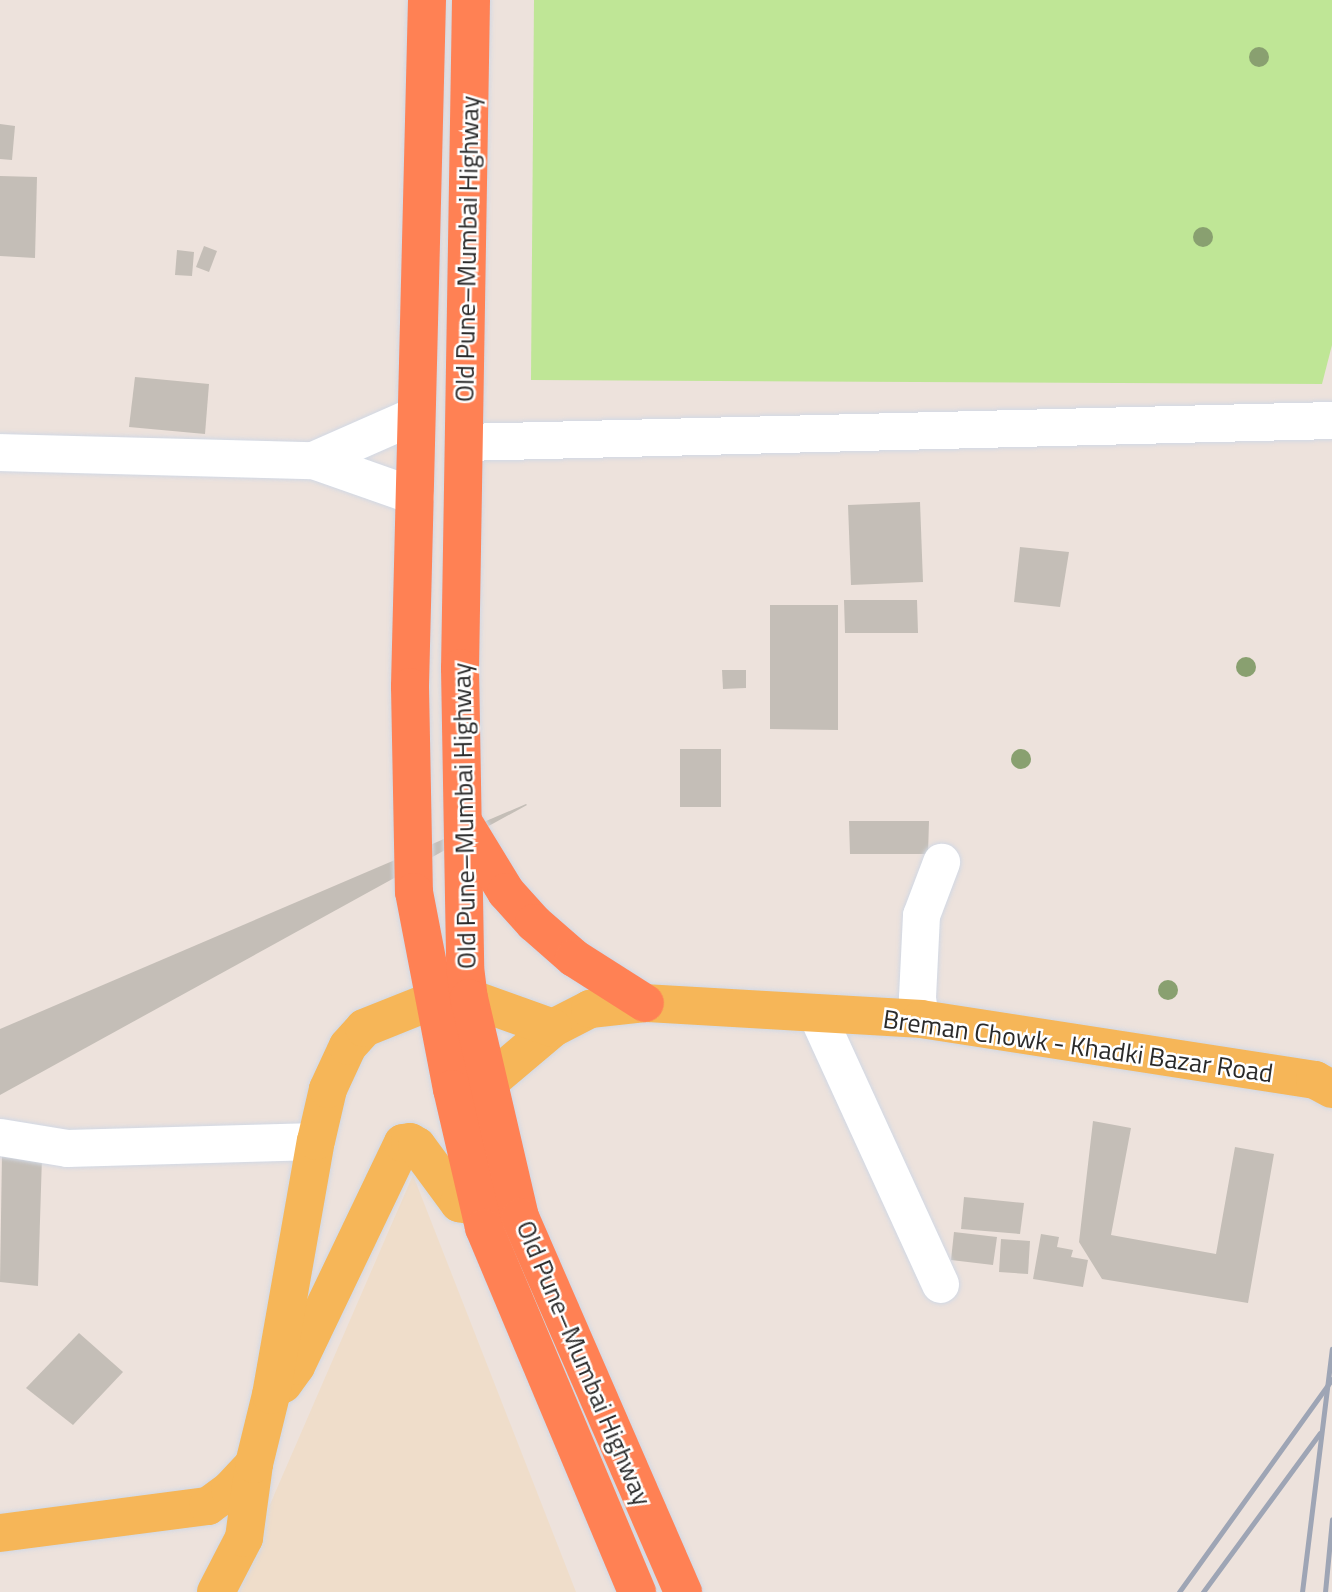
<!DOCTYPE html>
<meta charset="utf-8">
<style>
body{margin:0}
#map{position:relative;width:1332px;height:1592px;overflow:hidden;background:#ede2dc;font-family:"Titillium Web",sans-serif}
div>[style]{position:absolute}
.education>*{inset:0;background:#efddca}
.green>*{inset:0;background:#bfe696}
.building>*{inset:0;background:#c4beb7}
.roads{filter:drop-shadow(0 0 2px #d1d8e4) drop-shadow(0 0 2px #d1d8e4)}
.minor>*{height:37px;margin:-18.5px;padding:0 18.5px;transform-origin:18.5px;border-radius:18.5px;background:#fff}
.major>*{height:38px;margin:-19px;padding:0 19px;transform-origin:19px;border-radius:19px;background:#f6b658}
.highway>*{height:38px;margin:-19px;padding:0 19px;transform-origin:19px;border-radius:19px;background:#ff8154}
.rail>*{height:5px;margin:-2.5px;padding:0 2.5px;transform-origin:2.5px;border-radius:2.5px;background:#9ea5b5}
.trees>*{width:20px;height:20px;margin:-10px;border-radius:50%;background:#89a070}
span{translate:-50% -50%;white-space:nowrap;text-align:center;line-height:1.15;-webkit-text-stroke:5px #fff;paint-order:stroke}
.street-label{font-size:26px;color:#2a2a2a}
</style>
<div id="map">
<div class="education">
<div style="clip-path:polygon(413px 1175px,576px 1592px,232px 1592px)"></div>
</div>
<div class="green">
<div style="clip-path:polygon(534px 0,1332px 0,1332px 345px,1322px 384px,531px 380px)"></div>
</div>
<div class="building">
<div style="clip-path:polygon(0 124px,15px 126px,12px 160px,0 159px)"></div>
<div style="clip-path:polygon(0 176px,37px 177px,35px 258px,0 256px)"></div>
<div style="clip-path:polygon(204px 246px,217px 251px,209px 272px,196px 267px)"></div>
<div style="clip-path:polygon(177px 250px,194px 252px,192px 276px,175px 275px)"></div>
<div style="clip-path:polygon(135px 377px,209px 384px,205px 434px,129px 427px)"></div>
<div style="clip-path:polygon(920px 502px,923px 582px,851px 585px,848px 505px)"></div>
<div style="clip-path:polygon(1020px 547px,1069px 552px,1060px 607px,1014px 602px)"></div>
<div style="clip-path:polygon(844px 600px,917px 600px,918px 633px,845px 633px)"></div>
<div style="clip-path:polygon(770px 605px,838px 605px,838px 730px,770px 729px)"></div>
<div style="clip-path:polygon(722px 670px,746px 670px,746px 688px,723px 689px)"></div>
<div style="clip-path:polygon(680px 749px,721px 749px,721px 807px,680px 807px)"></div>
<div style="clip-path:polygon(526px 804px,527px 805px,0 1095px,0 1029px)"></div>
<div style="clip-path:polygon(849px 821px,929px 821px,928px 854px,850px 854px)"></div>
<div style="clip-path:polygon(1093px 1121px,1131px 1128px,1111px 1235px,1216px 1254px,1235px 1147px,1274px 1154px,1248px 1303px,1102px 1279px,1079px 1242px)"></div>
<div style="clip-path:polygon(2px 1153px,42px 1156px,38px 1286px,0 1282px)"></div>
<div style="clip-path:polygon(964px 1197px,1024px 1203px,1020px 1234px,961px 1229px)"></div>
<div style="clip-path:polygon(954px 1232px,997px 1237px,993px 1265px,951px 1260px)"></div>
<div style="clip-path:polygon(1041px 1234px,1059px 1237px,1057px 1247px,1073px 1250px,1071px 1257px,1088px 1260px,1083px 1287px,1033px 1279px)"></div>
<div style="clip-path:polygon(1001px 1239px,1030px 1241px,1028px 1274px,999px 1272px)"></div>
<div style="clip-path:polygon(79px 1333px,123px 1372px,73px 1425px,26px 1388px)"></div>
</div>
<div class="roads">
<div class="minor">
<div style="left:464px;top:442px;width:868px;rotate:-1.45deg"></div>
<div style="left:0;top:452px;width:313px;rotate:1.5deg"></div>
<div style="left:313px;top:460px;width:111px;rotate:-23.8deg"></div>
<div style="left:313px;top:460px;width:108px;rotate:19.4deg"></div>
<div style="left:816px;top:1013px;width:298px;rotate:65.4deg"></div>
<div style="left:920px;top:1019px;width:22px;rotate:-98deg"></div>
<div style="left:917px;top:997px;width:82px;rotate:-87.2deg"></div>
<div style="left:921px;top:915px;width:57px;rotate:-69.3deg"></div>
<div style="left:0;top:1137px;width:68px;rotate:9.3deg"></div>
<div style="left:67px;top:1148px;width:249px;rotate:-1.6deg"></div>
</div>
<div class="major">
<div style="left:457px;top:1088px;width:31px;rotate:-9deg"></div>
<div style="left:488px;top:1083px;width:85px;rotate:-40.2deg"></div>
<div style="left:553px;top:1028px;width:42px;rotate:-27.2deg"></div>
<div style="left:590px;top:1009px;width:55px;rotate:-6.2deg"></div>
<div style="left:645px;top:1003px;width:276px;rotate:3.3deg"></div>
<div style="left:921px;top:1019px;width:399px;rotate:8.8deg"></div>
<div style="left:1315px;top:1080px;width:19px;rotate:28deg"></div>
<div style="left:283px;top:1384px;width:22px;rotate:-54deg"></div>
<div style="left:296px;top:1366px;width:247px;rotate:-64.4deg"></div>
<div style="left:403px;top:1143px;width:7px;rotate:-8deg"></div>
<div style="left:410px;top:1142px;width:8px;rotate:30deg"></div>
<div style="left:417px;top:1146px;width:71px;rotate:53.6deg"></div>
<div style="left:459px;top:1203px;width:10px;rotate:11deg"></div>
<div style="left:469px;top:1205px;width:39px;rotate:-12deg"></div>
<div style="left:0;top:1533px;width:210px;rotate:-7.4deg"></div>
<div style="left:208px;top:1506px;width:27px;rotate:-36deg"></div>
<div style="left:230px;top:1490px;width:35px;rotate:-47deg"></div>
<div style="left:216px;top:1592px;width:61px;rotate:-62.6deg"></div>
<div style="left:244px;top:1538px;width:75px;rotate:-82.3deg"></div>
<div style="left:254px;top:1464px;width:71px;rotate:-76.2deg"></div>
<div style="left:271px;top:1395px;width:258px;rotate:-80deg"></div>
<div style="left:316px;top:1141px;width:53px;rotate:-77deg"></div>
<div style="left:328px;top:1089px;width:47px;rotate:-65.1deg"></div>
<div style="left:348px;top:1046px;width:24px;rotate:-48deg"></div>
<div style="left:364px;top:1028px;width:75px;rotate:-21.8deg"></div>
<div style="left:434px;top:1000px;width:35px;rotate:-3deg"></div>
<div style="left:469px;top:998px;width:89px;rotate:19.7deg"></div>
</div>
<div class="highway">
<div style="left:427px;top:0;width:687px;rotate:91.42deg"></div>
<div style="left:410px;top:687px;width:205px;rotate:88.9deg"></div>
<div style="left:414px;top:892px;width:201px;rotate:79.1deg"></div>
<div style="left:452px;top:1089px;width:143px;rotate:77deg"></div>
<div style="left:484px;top:1228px;width:395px;rotate:67.2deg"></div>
<div style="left:471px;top:0;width:668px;rotate:90.94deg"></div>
<div style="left:460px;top:668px;width:299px;rotate:89deg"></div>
<div style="left:465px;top:967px;width:31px;rotate:83deg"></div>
<div style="left:469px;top:998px;width:225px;rotate:76.9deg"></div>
<div style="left:520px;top:1217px;width:409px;rotate:66.5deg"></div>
<div style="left:464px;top:823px;width:81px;rotate:58.7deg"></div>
<div style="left:506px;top:892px;width:42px;rotate:47.9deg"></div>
<div style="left:534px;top:923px;width:53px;rotate:41.2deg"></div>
<div style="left:574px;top:958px;width:84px;rotate:32.4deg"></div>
</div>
</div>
<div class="rail">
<div style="left:1179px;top:1592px;width:262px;rotate:-54.3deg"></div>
<div style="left:1203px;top:1592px;width:197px;rotate:-53.7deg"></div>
<div style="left:1302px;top:1592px;width:245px;rotate:-83deg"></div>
<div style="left:1325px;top:1592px;width:73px;rotate:-84.5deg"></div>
</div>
<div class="trees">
<div style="left:1259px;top:57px"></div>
<div style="left:1203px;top:237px"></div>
<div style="left:1246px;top:667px"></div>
<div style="left:1021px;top:759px"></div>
<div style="left:1168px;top:990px"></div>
</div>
<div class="street-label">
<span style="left:467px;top:249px;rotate:-89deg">Old Pune–Mumbai Highway</span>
<span style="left:464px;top:816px;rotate:-91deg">Old Pune–Mumbai Highway</span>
<span style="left:1078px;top:1046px;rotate:8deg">Breman Chowk - Khadki Bazar Road</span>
<span style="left:584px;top:1363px;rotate:67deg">Old Pune–Mumbai Highway</span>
</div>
</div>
